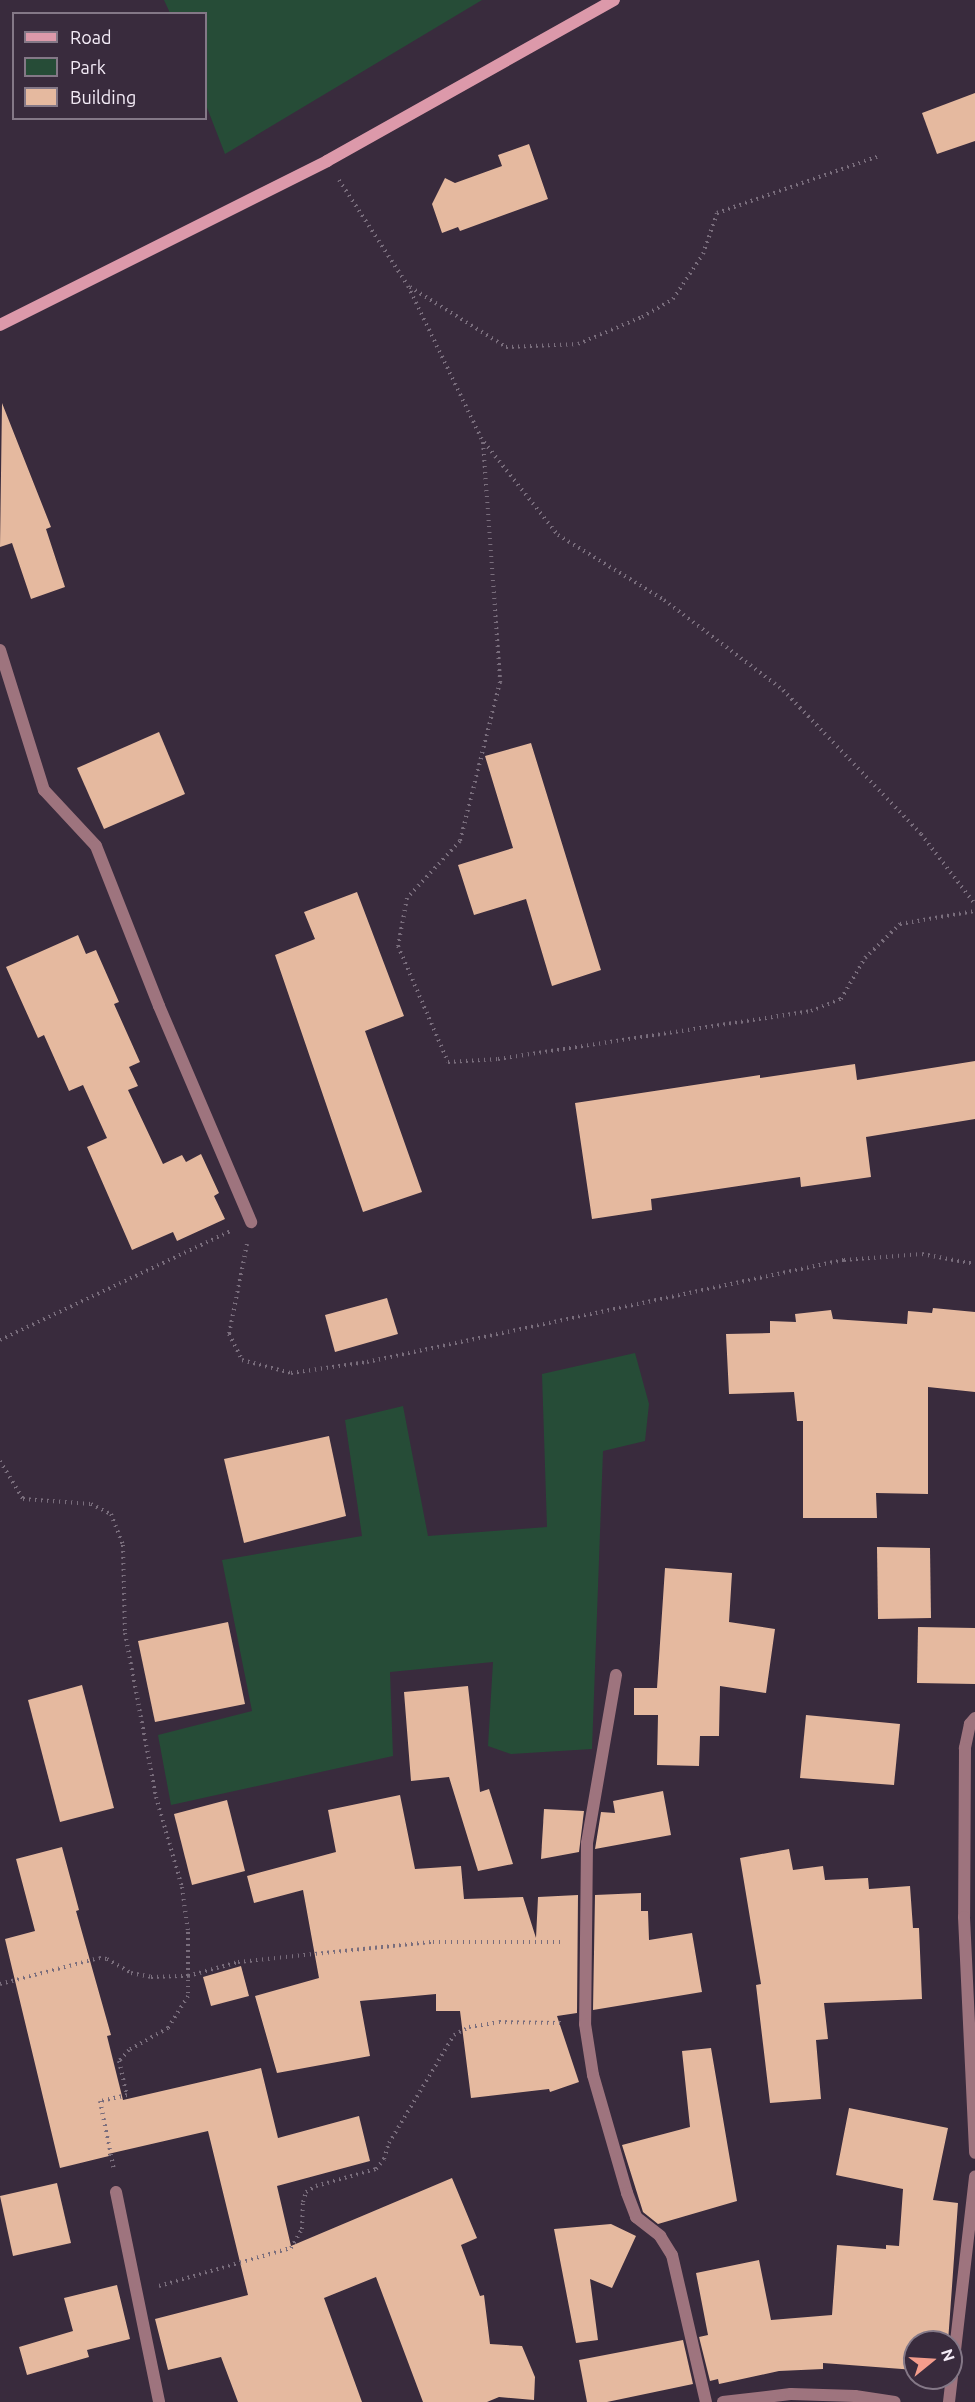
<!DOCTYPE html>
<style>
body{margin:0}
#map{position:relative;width:975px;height:2402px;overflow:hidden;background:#392b3d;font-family:Ubuntu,sans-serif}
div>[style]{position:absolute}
.green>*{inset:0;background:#264c37}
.building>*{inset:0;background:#e5b99f}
.path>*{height:4px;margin-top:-2px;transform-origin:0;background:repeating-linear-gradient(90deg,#796d7c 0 1.5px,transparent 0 6px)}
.lane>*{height:12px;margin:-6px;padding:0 6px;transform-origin:6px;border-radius:6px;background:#9e747e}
.street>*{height:12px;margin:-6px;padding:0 6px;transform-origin:6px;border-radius:6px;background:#9e747e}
.secondary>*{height:12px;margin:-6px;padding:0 6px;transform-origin:6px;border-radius:6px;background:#dc99aa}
span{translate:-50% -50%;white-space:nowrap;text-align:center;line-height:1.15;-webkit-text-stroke:6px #392b3d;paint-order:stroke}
.legend{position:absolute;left:12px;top:12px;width:195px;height:108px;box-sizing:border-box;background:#392b3d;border:2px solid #847887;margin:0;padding:8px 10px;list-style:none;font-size:18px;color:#f4ecf7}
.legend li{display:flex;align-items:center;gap:12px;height:30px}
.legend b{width:30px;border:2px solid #847887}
.north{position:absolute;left:903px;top:2330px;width:60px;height:60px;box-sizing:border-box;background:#392b3d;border:2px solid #847887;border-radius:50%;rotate:72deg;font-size:16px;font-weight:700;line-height:24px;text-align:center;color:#f4ecf7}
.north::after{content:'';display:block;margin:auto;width:21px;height:27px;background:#f49d8c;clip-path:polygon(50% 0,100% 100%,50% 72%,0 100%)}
</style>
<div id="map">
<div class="green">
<div style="clip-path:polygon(164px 0,482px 0,225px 154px,206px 105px,206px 14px,170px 13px)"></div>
<div style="clip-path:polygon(635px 1353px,649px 1404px,645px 1441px,603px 1451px,592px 1749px,511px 1754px,488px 1746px,493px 1662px,390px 1672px,393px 1756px,171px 1805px,158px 1735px,252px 1711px,222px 1560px,362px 1536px,345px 1420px,403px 1406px,428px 1536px,547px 1527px,542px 1374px)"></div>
</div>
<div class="building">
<div style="clip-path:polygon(975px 93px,975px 141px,937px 154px,922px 113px)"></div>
<div style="clip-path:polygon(529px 144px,548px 199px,460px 231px,458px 227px,442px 233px,432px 204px,445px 178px,455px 183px,502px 166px,498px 155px)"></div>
<div style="clip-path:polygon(2px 403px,51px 527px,46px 529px,65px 587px,31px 599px,12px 543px,0 547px)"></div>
<div style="clip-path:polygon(159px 732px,185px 794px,104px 829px,77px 768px)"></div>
<div style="clip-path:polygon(531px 743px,601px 970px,552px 986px,526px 899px,474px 915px,458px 865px,513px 848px,485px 756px)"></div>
<div style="clip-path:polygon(357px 892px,404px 1016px,365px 1031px,422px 1192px,363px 1212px,275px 955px,315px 939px,304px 912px)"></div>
<div style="clip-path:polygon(78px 935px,86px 954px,96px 950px,119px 1002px,114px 1004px,140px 1062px,129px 1067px,138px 1086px,128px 1090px,163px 1164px,182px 1155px,186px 1162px,201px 1154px,219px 1193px,214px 1196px,225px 1219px,177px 1241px,173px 1232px,132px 1250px,87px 1147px,107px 1138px,83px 1085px,69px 1091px,44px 1035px,38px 1038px,6px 967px)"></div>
<div style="clip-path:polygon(975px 1061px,975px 1119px,866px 1137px,871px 1177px,801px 1187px,800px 1177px,651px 1199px,652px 1210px,592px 1219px,575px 1103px,760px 1075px,760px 1078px,855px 1064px,857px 1080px)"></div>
<div style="clip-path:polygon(387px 1298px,398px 1334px,335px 1352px,325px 1315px)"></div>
<div style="clip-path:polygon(933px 1308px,975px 1312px,975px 1392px,928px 1387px,928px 1494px,876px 1493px,877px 1518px,803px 1518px,803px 1421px,797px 1421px,794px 1392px,729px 1394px,726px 1334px,770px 1333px,770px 1321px,796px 1322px,795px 1314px,831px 1310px,833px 1319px,907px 1324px,908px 1311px,932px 1313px)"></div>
<div style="clip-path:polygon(329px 1436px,346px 1516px,244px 1543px,224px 1459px)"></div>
<div style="clip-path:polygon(877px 1547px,930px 1548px,931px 1618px,878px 1619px)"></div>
<div style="clip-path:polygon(665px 1568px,732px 1573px,729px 1622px,775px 1629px,766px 1693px,720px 1686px,719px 1736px,700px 1736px,699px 1766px,657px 1765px,658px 1715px,634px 1715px,634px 1688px,657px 1688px)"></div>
<div style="clip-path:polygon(228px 1622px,245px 1704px,155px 1722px,138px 1641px)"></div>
<div style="clip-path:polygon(918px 1627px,975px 1628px,975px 1684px,917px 1683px)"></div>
<div style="clip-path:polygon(82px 1685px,114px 1808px,60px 1822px,28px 1700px)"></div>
<div style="clip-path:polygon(468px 1686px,480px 1792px,489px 1789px,513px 1864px,478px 1871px,449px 1777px,411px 1781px,404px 1692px)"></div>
<div style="clip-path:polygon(806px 1715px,900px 1724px,894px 1785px,800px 1778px)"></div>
<div style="clip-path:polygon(663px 1791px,671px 1835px,595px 1849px,601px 1812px,615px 1813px,613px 1801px)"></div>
<div style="clip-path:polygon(400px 1795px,415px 1869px,461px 1866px,464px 1899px,523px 1897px,536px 1938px,538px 1897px,578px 1895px,577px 2013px,557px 2016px,579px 2082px,550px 2092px,549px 2089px,471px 2098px,460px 2011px,436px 2011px,436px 1994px,360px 2001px,370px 2056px,277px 2073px,255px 1996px,319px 1978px,303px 1890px,254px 1903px,247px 1876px,336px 1852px,328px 1810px)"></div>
<div style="clip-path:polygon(227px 1800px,245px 1871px,192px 1885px,174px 1814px)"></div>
<div style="clip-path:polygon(544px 1809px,584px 1811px,579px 1852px,541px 1859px)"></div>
<div style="clip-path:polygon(62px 1847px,79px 1910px,76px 1911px,111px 2035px,107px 2036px,123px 2100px,261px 2068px,278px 2138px,359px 2116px,370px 2161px,277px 2186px,291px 2246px,452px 2178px,477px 2238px,461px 2245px,480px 2296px,484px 2295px,490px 2344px,522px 2346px,535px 2377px,534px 2400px,499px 2397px,487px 2402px,423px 2402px,376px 2277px,324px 2298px,362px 2402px,238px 2402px,221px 2357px,168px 2370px,155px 2319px,248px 2295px,208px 2131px,108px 2154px,109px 2156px,60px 2168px,5px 1939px,35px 1931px,16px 1859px)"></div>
<div style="clip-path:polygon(789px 1849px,793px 1870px,823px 1866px,825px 1880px,868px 1878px,869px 1889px,910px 1886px,913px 1928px,919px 1928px,922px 1999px,824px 2003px,828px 2039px,816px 2040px,821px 2099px,770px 2103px,756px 1985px,761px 1984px,740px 1858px)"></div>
<div style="clip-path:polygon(641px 1893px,641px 1911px,648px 1911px,649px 1940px,692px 1933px,702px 1992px,593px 2010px,595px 1895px)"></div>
<div style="clip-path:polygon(241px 1966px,249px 1996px,211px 2006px,203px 1977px)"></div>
<div style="clip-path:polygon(711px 2048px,737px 2201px,658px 2224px,643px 2212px,622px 2145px,690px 2127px,682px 2051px)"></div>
<div style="clip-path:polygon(849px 2108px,948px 2128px,933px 2200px,958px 2203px,948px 2342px,915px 2342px,915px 2370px,823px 2363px,823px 2369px,779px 2371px,719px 2384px,718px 2379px,710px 2381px,699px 2337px,708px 2335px,696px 2273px,759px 2260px,771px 2320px,832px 2315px,837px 2245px,886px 2249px,886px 2245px,899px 2246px,903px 2189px,836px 2175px)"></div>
<div style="clip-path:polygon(57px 2183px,71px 2243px,13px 2256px,0 2196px)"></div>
<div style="clip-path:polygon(611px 2224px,636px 2236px,612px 2288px,590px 2279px,598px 2340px,576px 2343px,554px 2229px)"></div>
<div style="clip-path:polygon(117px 2285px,130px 2339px,87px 2350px,89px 2357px,27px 2375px,19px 2347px,73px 2331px,64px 2298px)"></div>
<div style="clip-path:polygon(683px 2340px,693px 2384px,607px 2402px,587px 2402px,579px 2360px)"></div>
</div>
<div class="path">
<div style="left:339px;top:180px;width:126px;rotate:56.9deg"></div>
<div style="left:408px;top:286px;width:173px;rotate:64.3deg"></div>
<div style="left:483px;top:442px;width:241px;rotate:85.9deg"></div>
<div style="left:500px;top:682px;width:164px;rotate:104.1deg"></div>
<div style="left:460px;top:841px;width:78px;rotate:132.9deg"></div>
<div style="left:407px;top:898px;width:49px;rotate:100.6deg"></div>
<div style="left:398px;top:946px;width:126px;rotate:66.7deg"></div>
<div style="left:448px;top:1062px;width:50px;rotate:-3.4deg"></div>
<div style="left:498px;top:1059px;width:317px;rotate:-8.7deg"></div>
<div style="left:811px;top:1011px;width:32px;rotate:-22deg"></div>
<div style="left:841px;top:999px;width:48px;rotate:-59.7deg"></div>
<div style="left:865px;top:958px;width:49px;rotate:-44.2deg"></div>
<div style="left:900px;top:924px;width:76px;rotate:-9.8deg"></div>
<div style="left:410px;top:287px;width:113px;rotate:32deg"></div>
<div style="left:506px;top:347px;width:72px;rotate:-2.4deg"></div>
<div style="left:578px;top:344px;width:69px;rotate:-22.9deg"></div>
<div style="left:642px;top:317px;width:36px;rotate:-30deg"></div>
<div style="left:673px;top:299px;width:54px;rotate:-56.3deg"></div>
<div style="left:703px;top:254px;width:43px;rotate:-71.1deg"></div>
<div style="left:717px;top:213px;width:172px;rotate:-19.4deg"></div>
<div style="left:484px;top:442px;width:119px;rotate:51.5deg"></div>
<div style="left:558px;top:535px;width:124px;rotate:31.5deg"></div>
<div style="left:664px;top:600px;width:149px;rotate:37.1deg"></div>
<div style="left:783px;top:690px;width:199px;rotate:46.2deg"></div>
<div style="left:921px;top:834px;width:88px;rotate:52.4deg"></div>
<div style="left:247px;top:1244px;width:92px;rotate:101.3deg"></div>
<div style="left:229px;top:1334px;width:29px;rotate:63deg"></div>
<div style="left:242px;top:1360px;width:51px;rotate:14.9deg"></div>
<div style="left:291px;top:1373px;width:77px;rotate:-8.2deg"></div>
<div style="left:367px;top:1362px;width:488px;rotate:-12.1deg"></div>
<div style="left:844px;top:1260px;width:78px;rotate:-4.4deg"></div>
<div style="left:922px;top:1254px;width:54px;rotate:10.7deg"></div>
<div style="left:0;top:1340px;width:255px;rotate:-25.3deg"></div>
<div style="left:0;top:1461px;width:44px;rotate:58.8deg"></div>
<div style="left:23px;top:1499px;width:68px;rotate:4.2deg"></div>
<div style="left:91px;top:1504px;width:22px;rotate:27deg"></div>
<div style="left:111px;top:1514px;width:33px;rotate:69deg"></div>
<div style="left:123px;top:1545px;width:88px;rotate:88.7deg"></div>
<div style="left:125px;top:1633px;width:167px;rotate:79.3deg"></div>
<div style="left:156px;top:1797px;width:94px;rotate:73.9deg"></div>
<div style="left:182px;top:1887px;width:45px;rotate:82.4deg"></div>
<div style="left:188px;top:1932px;width:64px;rotate:90deg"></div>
<div style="left:188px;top:1996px;width:38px;rotate:122deg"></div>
<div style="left:168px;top:2028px;width:45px;rotate:150.6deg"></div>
<div style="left:129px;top:2050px;width:15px;rotate:132deg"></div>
<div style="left:119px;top:2061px;width:35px;rotate:77deg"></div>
<div style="left:127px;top:2095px;width:28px;rotate:167deg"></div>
<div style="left:100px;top:2101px;width:70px;rotate:78.5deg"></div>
<div style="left:0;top:1984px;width:102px;rotate:-14.7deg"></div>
<div style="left:99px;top:1958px;width:8px;rotate:7deg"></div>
<div style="left:107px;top:1959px;width:28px;rotate:30deg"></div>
<div style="left:131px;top:1973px;width:20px;rotate:11deg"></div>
<div style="left:151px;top:1977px;width:37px;rotate:-2deg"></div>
<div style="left:188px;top:1976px;width:52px;rotate:-15.6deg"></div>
<div style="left:238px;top:1962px;width:196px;rotate:-5.9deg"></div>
<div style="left:433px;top:1942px;width:131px"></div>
<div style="left:159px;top:2286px;width:137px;rotate:-16.1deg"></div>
<div style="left:291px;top:2248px;width:22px;rotate:-60deg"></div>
<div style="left:302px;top:2229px;width:27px;rotate:-88deg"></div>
<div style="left:303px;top:2202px;width:10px;rotate:-73deg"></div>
<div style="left:306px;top:2192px;width:12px;rotate:-31deg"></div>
<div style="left:316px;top:2186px;width:62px;rotate:-15.8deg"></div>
<div style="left:376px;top:2169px;width:13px;rotate:-51deg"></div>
<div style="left:384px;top:2159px;width:17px;rotate:-73deg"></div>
<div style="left:389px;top:2143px;width:126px;rotate:-59deg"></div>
<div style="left:454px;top:2035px;width:17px;rotate:-28deg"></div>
<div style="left:469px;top:2027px;width:30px;rotate:-9deg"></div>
<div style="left:499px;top:2022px;width:62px;rotate:0.9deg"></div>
</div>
<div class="lane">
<div style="left:0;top:650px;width:147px;rotate:72.6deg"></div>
<div style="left:44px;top:790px;width:76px;rotate:47.1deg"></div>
<div style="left:96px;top:846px;width:172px;rotate:68.5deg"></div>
<div style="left:159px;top:1006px;width:235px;rotate:66.9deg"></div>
<div style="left:616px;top:1675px;width:170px;rotate:99.8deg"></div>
<div style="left:587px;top:1843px;width:181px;rotate:90.6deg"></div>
<div style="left:585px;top:2024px;width:52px;rotate:81.1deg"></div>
<div style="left:593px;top:2075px;width:123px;rotate:73.9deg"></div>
<div style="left:627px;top:2193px;width:26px;rotate:69deg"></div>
<div style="left:636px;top:2217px;width:31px;rotate:38deg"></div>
<div style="left:660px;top:2236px;width:22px;rotate:58deg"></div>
<div style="left:672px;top:2255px;width:151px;rotate:77deg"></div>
<div style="left:975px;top:1718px;width:8px;rotate:130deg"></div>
<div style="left:970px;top:1724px;width:25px;rotate:102deg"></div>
<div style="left:965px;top:1748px;width:169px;rotate:90.3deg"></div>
<div style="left:964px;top:1917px;width:236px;rotate:87.3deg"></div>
<div style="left:116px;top:2192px;width:214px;rotate:78.4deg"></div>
<div style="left:949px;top:2402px;width:227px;rotate:-83.4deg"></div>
</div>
<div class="street">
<div style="left:723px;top:2402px;width:68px;rotate:-6.7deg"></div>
<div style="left:791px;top:2394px;width:64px;rotate:1.8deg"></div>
<div style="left:855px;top:2396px;width:40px;rotate:8.5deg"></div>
</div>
<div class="secondary">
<div style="left:0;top:325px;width:366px;rotate:-26.6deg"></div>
<div style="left:327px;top:161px;width:329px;rotate:-29.3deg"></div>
</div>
<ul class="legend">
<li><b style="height:8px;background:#dc99aa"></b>Road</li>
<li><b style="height:16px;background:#264c37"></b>Park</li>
<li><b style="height:16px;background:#e5b99f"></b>Building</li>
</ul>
<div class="north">N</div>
</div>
